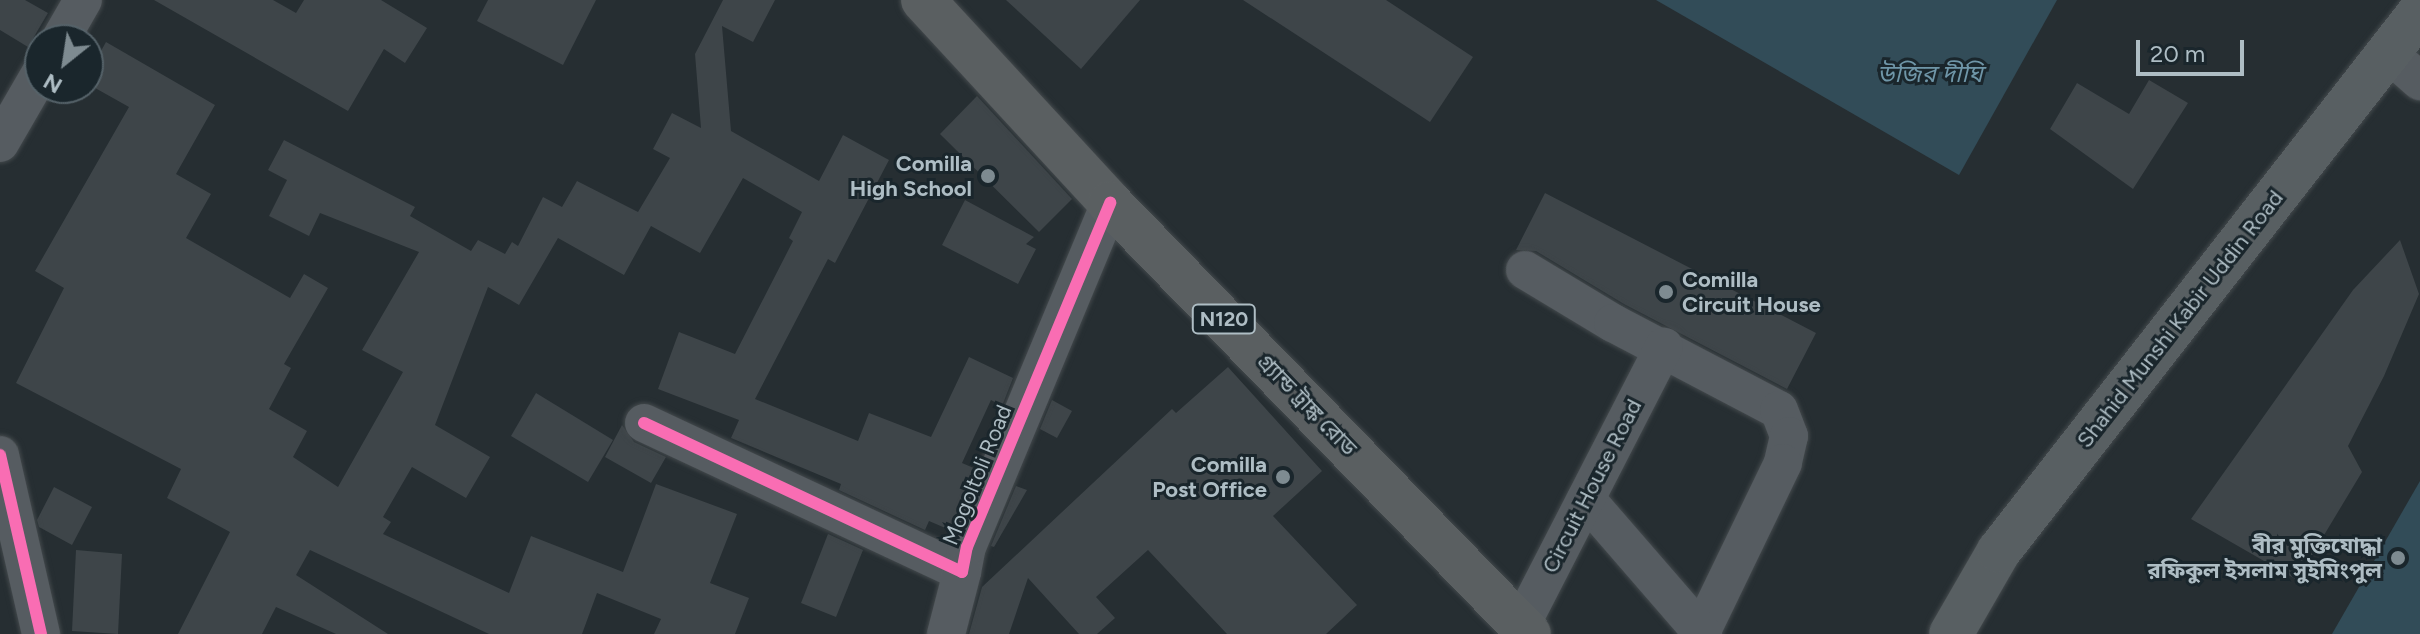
<!DOCTYPE html>
<meta charset="utf-8">
<style>
body{margin:0}
#map{position:relative;width:2420px;height:634px;overflow:hidden;background:#262e32;font-family:Figtree,"Noto Sans Bengali",sans-serif}
div>[style]{position:absolute}
.water>*{inset:0;background:#324c58}
.building>*{inset:0;background:#3e4549}
.roads{filter:drop-shadow(0 0 2px #43494c) drop-shadow(0 0 2px #43494c)}
.minor>*{height:38px;margin:-19px;padding:0 19px;transform-origin:19px;border-radius:19px;background:#565c61}
.major>*{height:44px;margin:-22px;padding:0 22px;transform-origin:22px;border-radius:22px;background:#585f62}
.highway>*{height:44px;margin:-22px;padding:0 22px;transform-origin:22px;border-radius:22px;background:#5a5f61}
.cycleway>*{height:12px;margin:-6px;padding:0 6px;transform-origin:6px;border-radius:6px;background:#f96db3}
.dots>*{width:22px;height:22px;translate:-50% -50%;box-sizing:border-box;border:4px solid #1a262c;border-radius:50%}
span{translate:-50% -50%;white-space:nowrap;text-align:center;line-height:1.15;-webkit-text-stroke:6px #1a262c;paint-order:stroke}
.shield-label span{padding:2px 6px;background:#1a262c;border:2px solid;border-radius:6px;-webkit-text-stroke-width:0}
.shield-label{font-size:20px;color:#aebdc4;font-weight:700}
.poi-label{font-size:22px;color:#aebdc4;font-weight:700}
.right{translate:-100% -50%;text-align:right}
.left{translate:0 -50%;text-align:left}
.street-label{font-size:22px;color:#aebdc4}
.water-label{font-size:24px;color:#6f96a8;font-style:italic}
.north{position:absolute;left:24px;top:24px;width:80px;height:80px;box-sizing:border-box;background:#1a262c;border:2px solid #556269;border-radius:50%;rotate:210deg;font-size:22px;font-weight:700;line-height:32px;text-align:center;color:#aebdc4}
.north::after{content:'';display:block;margin:auto;width:28px;height:36px;background:#7e8b91;clip-path:polygon(50% 0,100% 100%,50% 72%,0 100%)}
.scale{position:absolute;left:2136px;top:40px;width:108px;height:36px;box-sizing:border-box;border:4px solid #aebdc4;border-top:0;padding-left:10px;font-size:24px;line-height:28px;white-space:nowrap;color:#aebdc4;-webkit-text-stroke:6px #1a262c;paint-order:stroke}
</style>
<div id="map">
<div class="water">
<div style="clip-path:polygon(1656px 0,2057px 0,1959px 175px)"></div>
<div style="clip-path:polygon(2420px 481px,2420px 634px,2332px 634px)"></div>
</div>
<div class="building">
<div style="clip-path:polygon(0 0,25px 0,48px 13px,28px 47px,0 30px)"></div>
<div style="clip-path:polygon(154px 0,273px 0,296px 13px,304px 0,381px 0,427px 28px,405px 63px,384px 49px,348px 111px)"></div>
<div style="clip-path:polygon(488px 0,596px 0,563px 65px,477px 21px)"></div>
<div style="clip-path:polygon(723px 0,775px 0,753px 42px,722px 26px,731px 131px,819px 181px,843px 135px,889px 160px,835px 263px,828px 259px,755px 399px,858px 441px,869px 413px,931px 437px,969px 357px,1013px 378px,1002px 406px,991px 400px,962px 463px,976px 469px,950px 530px,929px 521px,925px 530px,839px 490px,841px 484px,731px 438px,739px 420px,658px 389px,679px 332px,735px 354px,793px 241px,789px 238px,802px 212px,743px 178px,700px 253px,651px 226px,624px 275px,558px 238px,519px 305px,488px 287px,435px 425px,490px 457px,466px 498px,412px 467px,383px 517px,391px 522px,383px 534px,509px 593px,531px 536px,623px 572px,656px 484px,737px 514px,710px 583px,749px 598px,735px 634px,654px 634px,661px 619px,597px 593px,582px 634px,489px 634px,310px 550px,296px 575px,388px 634px,336px 634px,276px 607px,262px 634px,178px 634px,230px 532px,167px 498px,181px 469px,16px 383px,64px 288px,35px 271px,129px 107px,88px 84px,88px 74px,106px 42px,215px 105px,176px 174px,211px 194px,186px 238px,290px 298px,304px 274px,328px 288px,284px 364px,291px 368px,269px 409px,307px 431px,293px 457px,338px 487px,403px 372px,362px 350px,419px 252px,320px 213px,309px 236px,269px 216px,287px 180px,268px 170px,284px 140px,415px 207px,410px 216px,471px 251px,478px 240px,505px 254px,512px 242px,518px 246px,543px 197px,562px 207px,577px 181px,638px 212px,670px 158px,653px 149px,672px 113px,701px 128px,695px 54px)"></div>
<div style="clip-path:polygon(1006px 0,1140px 0,1081px 69px)"></div>
<div style="clip-path:polygon(1243px 0,1386px 0,1473px 57px,1430px 122px)"></div>
<div style="clip-path:polygon(2149px 80px,2188px 103px,2133px 189px,2050px 129px,2077px 83px,2129px 114px)"></div>
<div style="clip-path:polygon(977px 96px,1072px 199px,1039px 232px,940px 134px)"></div>
<div style="clip-path:polygon(1545px 193px,1816px 333px,1787px 389px,1624px 304px,1536px 251px,1516px 250px)"></div>
<div style="clip-path:polygon(965px 200px,1034px 237px,1026px 244px,1036px 249px,1018px 284px,942px 245px)"></div>
<div style="clip-path:polygon(2400px 240px,2419px 294px,2384px 376px,2348px 446px,2362px 472px,2297px 580px,2191px 519px,2353px 290px)"></div>
<div style="clip-path:polygon(1228px 367px,1322px 471px,1273px 516px,1357px 605px,1326px 634px,1227px 634px,1148px 550px,1096px 597px,1115px 618px,1097px 634px,1079px 634px,1028px 578px,1009px 634px,969px 634px,982px 587px,1172px 409px,1176px 413px)"></div>
<div style="clip-path:polygon(536px 393px,613px 440px,588px 482px,511px 436px)"></div>
<div style="clip-path:polygon(1052px 400px,1072px 411px,1057px 438px,1040px 429px)"></div>
<div style="clip-path:polygon(622px 425px,634px 442px,666px 457px,651px 483px,605px 457px)"></div>
<div style="clip-path:polygon(1016px 486px,1027px 490px,994px 547px,991px 546px)"></div>
<div style="clip-path:polygon(54px 487px,92px 507px,72px 545px,39px 527px,37px 520px)"></div>
<div style="clip-path:polygon(828px 534px,863px 550px,836px 617px,801px 603px)"></div>
<div style="clip-path:polygon(76px 550px,122px 554px,118px 634px,72px 631px)"></div>
</div>
<div class="roads">
<div class="minor">
<div style="left:60px;top:40px;width:46px;rotate:-60.1deg"></div>
<div style="left:2388px;top:53px;width:43px;rotate:41.2deg"></div>
<div style="left:0;top:143px;width:80px;rotate:-59.9deg"></div>
<div style="left:1525px;top:270px;width:103px;rotate:31.1deg"></div>
<div style="left:1613px;top:323px;width:187px;rotate:27.7deg"></div>
<div style="left:1779px;top:410px;width:28px;rotate:69deg"></div>
<div style="left:1789px;top:436px;width:28px;rotate:103deg"></div>
<div style="left:1783px;top:463px;width:189px;rotate:115.8deg"></div>
<div style="left:644px;top:423px;width:351px;rotate:25.1deg"></div>
<div style="left:962px;top:572px;width:25px;rotate:-79deg"></div>
<div style="left:967px;top:547px;width:373px;rotate:-67.4deg"></div>
<div style="left:0;top:455px;width:184px;rotate:77.1deg"></div>
<div style="left:1586px;top:499px;width:179px;rotate:49.1deg"></div>
<div style="left:1521px;top:625px;width:313px;rotate:-62.8deg"></div>
<div style="left:946px;top:634px;width:64px;rotate:-75.5deg"></div>
</div>
<div class="major">
<div style="left:1951px;top:634px;width:96px;rotate:-60deg"></div>
<div style="left:1999px;top:551px;width:684px;rotate:-52.01deg"></div>
</div>
<div class="highway">
<div style="left:923px;top:0;width:276px;rotate:47.3deg"></div>
<div style="left:1110px;top:203px;width:601px;rotate:45.81deg"></div>
</div>
</div>
<div class="cycleway">
<div style="left:644px;top:423px;width:351px;rotate:25.1deg"></div>
<div style="left:962px;top:572px;width:25px;rotate:-79deg"></div>
<div style="left:967px;top:547px;width:373px;rotate:-67.4deg"></div>
<div style="left:0;top:455px;width:184px;rotate:77.1deg"></div>
</div>
<div class="dots">
<div style="left:988px;top:176px;background:#7e8b91"></div>
<div style="left:1666px;top:292px;background:#7e8b91"></div>
<div style="left:1283px;top:477px;background:#7e8b91"></div>
<div style="left:2398px;top:558px;background:#7e8b91"></div>
</div>
<div class="shield-label">
<span style="left:1224px;top:319px">N120</span>
</div>
<div class="poi-label">
<span class="right" style="left:972px;top:176px">Comilla<br>High School</span>
<span class="left" style="left:1682px;top:292px">Comilla<br>Circuit House</span>
<span class="right" style="left:1267px;top:477px">Comilla<br>Post Office</span>
<span class="right" style="left:2382px;top:558px">বীর মুক্তিযোদ্ধা<br>রফিকুল ইসলাম সুইমিংপুল</span>
</div>
<div class="street-label">
<span style="left:2180px;top:319px;rotate:-52deg">Shahid Munshi Kabir Uddin Road</span>
<span style="left:1307px;top:405px;rotate:46deg">গ্র্যান্ড ট্রাঙ্ক রোড</span>
<span style="left:977px;top:475px;rotate:-68deg">Mogoltoli Road</span>
<span style="left:1592px;top:486px;rotate:-63deg">Circuit House Road</span>
</div>
<div class="water-label">
<span style="left:1930px;top:74px">উজির দীঘি</span>
</div>
<div class="north">N</div>
<div class="scale">20 m</div>
</div>
